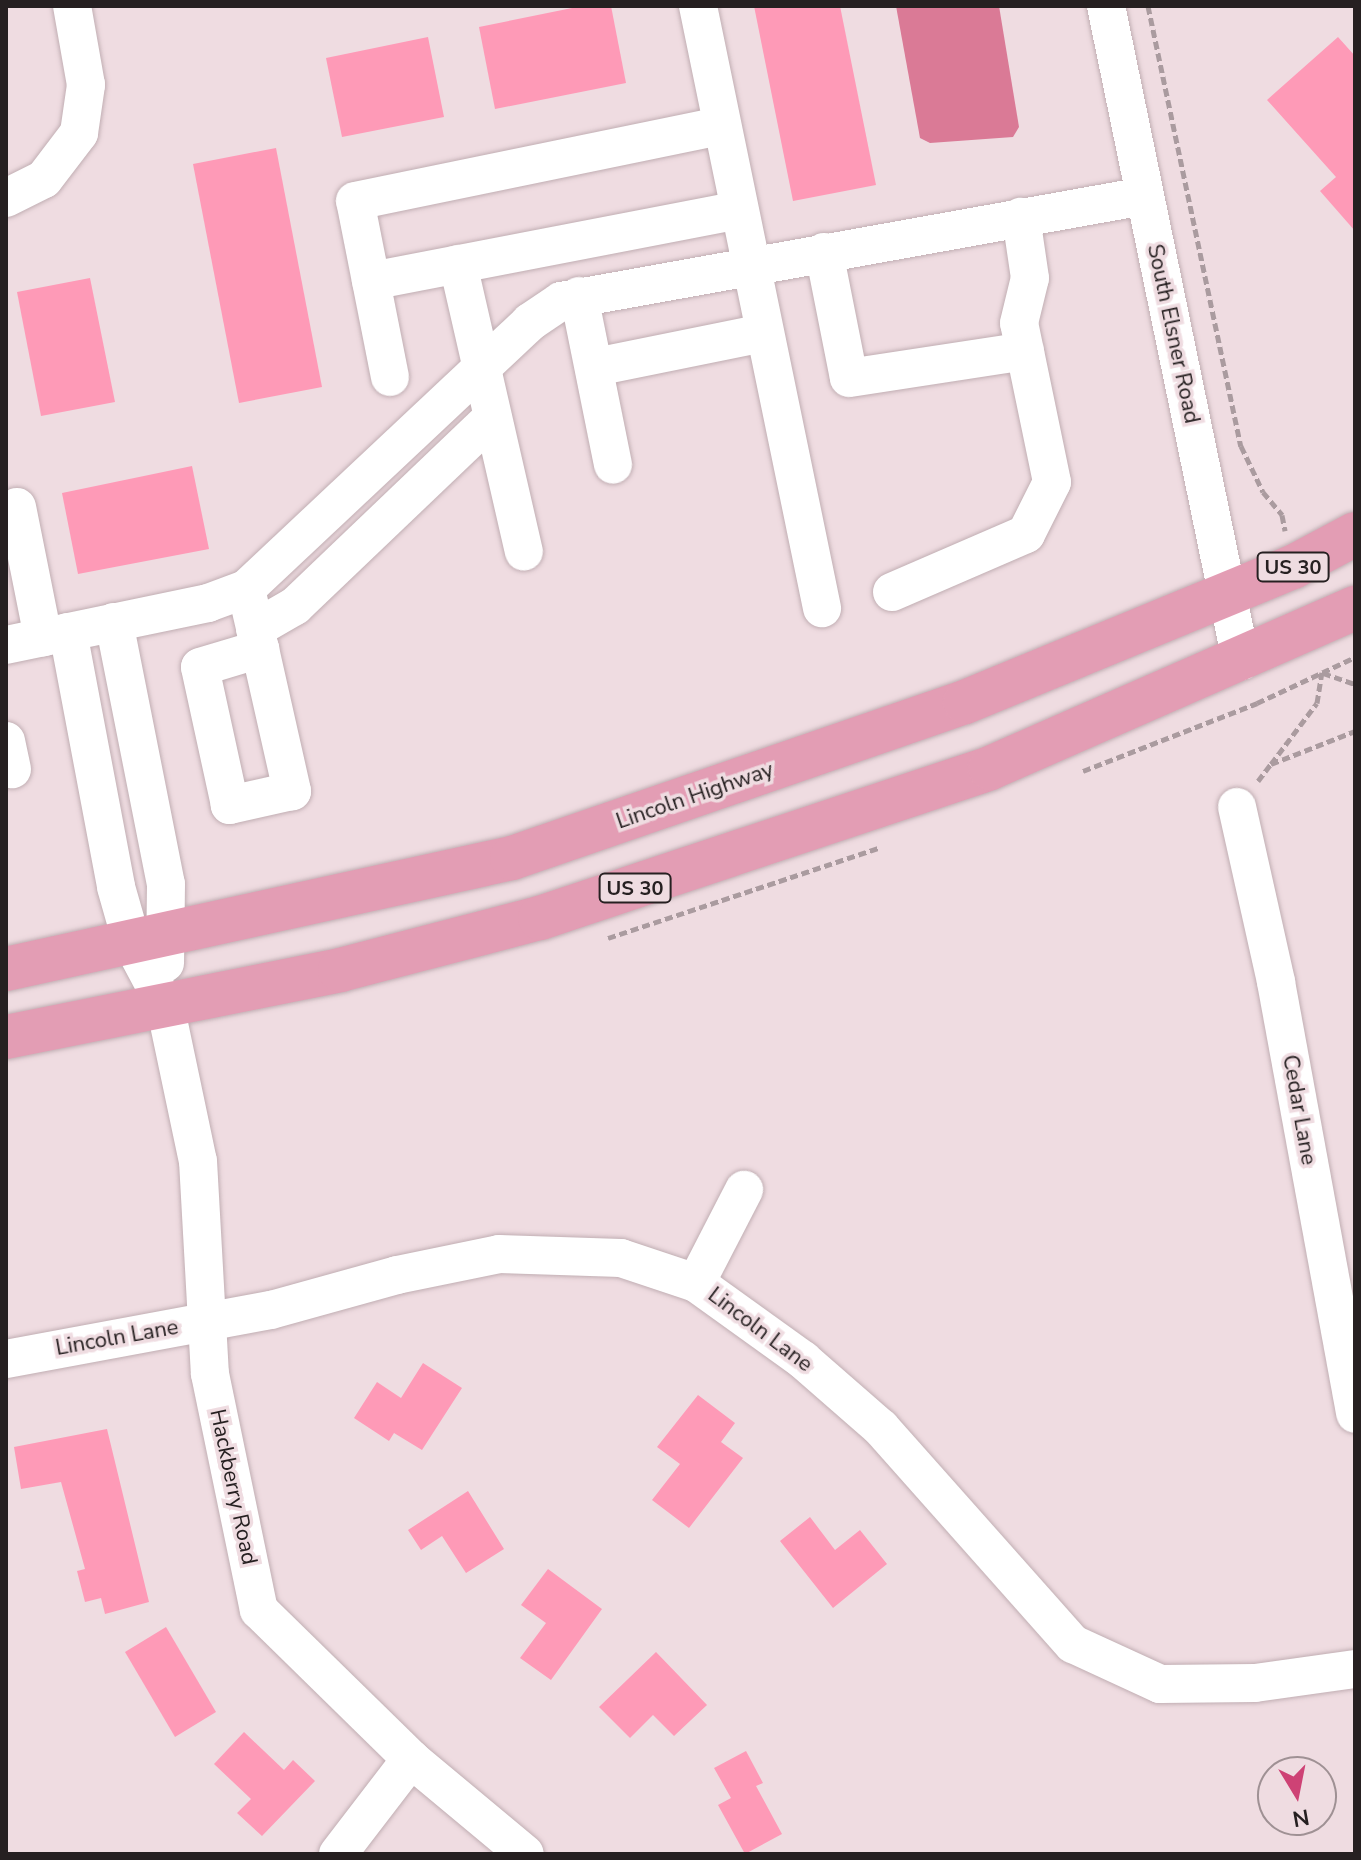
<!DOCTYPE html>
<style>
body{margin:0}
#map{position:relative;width:1361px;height:1860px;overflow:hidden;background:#efdce1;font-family:"Nunito Sans",sans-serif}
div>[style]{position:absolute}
.water>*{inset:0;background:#da7a96}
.building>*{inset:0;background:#fe9ab7}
.path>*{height:5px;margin-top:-2.5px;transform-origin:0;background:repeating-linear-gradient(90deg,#aa9b9f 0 8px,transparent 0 12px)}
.roads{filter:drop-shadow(0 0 2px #c1aeb3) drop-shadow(0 0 2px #c1aeb3)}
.minor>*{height:38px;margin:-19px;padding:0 19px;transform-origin:19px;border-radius:19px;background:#fff}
.major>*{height:44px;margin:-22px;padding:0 22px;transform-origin:22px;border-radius:22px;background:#e39db4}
span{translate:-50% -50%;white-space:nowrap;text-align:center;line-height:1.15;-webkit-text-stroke:7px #efdce1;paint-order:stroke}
.shield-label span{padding:2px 6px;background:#efdce1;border:2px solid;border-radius:6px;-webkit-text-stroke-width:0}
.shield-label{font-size:20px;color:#262021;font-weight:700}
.street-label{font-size:22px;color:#262021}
.frame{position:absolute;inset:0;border:8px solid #262021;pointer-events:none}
.north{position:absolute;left:1257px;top:1756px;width:80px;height:80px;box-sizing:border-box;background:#efdce1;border:2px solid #9f9194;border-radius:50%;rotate:170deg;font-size:22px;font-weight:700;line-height:32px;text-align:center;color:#262021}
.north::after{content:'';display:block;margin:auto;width:28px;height:36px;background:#ce4275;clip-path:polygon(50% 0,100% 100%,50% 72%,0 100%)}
</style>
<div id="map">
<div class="water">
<div style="clip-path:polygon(896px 6px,999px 6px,1019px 127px,1013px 137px,930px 143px,920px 138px)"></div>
</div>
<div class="building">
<div style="clip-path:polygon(582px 6px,611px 6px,626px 83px,495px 109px,479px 27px)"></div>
<div style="clip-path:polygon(754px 6px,840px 6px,876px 185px,793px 201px)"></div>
<div style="clip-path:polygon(428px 37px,444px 117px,342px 137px,326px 58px)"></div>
<div style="clip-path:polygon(1338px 37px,1355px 56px,1355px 231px,1320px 191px,1336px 177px,1267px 100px)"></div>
<div style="clip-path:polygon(276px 148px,322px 387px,239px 403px,193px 164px)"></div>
<div style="clip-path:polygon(90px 278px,115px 402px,41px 416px,17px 292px)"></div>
<div style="clip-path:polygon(192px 466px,209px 549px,78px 574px,62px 493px)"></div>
<div style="clip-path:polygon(423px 1363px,462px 1388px,422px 1450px,394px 1433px,389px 1441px,354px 1418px,377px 1382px,401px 1398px)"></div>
<div style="clip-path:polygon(698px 1395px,735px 1423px,721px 1442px,743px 1458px,689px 1528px,652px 1500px,680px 1464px,657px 1447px)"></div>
<div style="clip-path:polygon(107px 1429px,149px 1602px,105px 1614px,101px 1598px,85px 1602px,77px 1571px,85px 1569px,61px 1482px,21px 1489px,14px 1447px)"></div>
<div style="clip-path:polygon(468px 1491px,504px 1549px,466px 1573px,442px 1536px,421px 1550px,408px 1530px)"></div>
<div style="clip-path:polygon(810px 1517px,835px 1550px,860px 1530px,887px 1564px,833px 1608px,780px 1541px)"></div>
<div style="clip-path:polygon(548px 1569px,602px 1609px,551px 1680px,520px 1658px,546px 1623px,521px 1605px)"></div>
<div style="clip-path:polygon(166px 1627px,216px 1712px,175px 1737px,125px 1652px)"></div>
<div style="clip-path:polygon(656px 1652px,707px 1705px,674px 1736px,653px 1715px,630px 1738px,599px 1707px)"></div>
<div style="clip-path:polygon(244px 1732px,284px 1770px,293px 1760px,315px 1781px,262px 1836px,237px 1813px,251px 1799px,214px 1764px)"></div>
<div style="clip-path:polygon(746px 1751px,763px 1783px,756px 1786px,782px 1834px,745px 1854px,718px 1805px,731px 1798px,714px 1768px)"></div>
</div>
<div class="path">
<div style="left:1148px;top:6px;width:450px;rotate:78.1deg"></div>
<div style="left:1241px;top:446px;width:51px;rotate:64.4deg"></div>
<div style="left:1263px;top:492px;width:30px;rotate:50deg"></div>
<div style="left:1282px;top:515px;width:16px;rotate:79deg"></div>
<div style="left:1323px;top:673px;width:34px;rotate:19deg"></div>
<div style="left:1271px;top:764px;width:76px;rotate:-53deg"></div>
<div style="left:1317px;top:703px;width:31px;rotate:-81deg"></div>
<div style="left:1083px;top:771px;width:187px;rotate:-21.3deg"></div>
<div style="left:1257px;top:703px;width:108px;rotate:-25.1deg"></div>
<div style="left:1258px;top:781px;width:21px;rotate:-53deg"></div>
<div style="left:1271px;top:764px;width:90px;rotate:-21.4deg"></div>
<div style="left:608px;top:938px;width:286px;rotate:-18.4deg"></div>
</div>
<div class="roads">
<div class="minor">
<div style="left:698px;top:6px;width:615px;rotate:78.36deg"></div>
<div style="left:1106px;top:6px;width:669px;rotate:78.35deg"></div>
<div style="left:6px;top:198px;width:42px;rotate:-26.6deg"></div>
<div style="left:44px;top:179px;width:58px;rotate:-52.7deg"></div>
<div style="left:79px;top:133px;width:49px;rotate:-81.7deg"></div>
<div style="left:86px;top:85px;width:80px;rotate:-100deg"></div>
<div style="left:824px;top:252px;width:128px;rotate:78.8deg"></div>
<div style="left:849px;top:378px;width:178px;rotate:-8.7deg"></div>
<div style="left:458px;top:264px;width:295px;rotate:77.1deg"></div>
<div style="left:371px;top:281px;width:374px;rotate:-10.9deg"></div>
<div style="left:579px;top:296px;width:172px;rotate:78.6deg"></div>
<div style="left:595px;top:367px;width:171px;rotate:-11.4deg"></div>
<div style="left:390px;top:377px;width:179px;rotate:-101.2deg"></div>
<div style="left:355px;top:201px;width:374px;rotate:-11.6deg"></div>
<div style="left:17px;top:507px;width:133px;rotate:78.7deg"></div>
<div style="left:246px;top:589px;width:62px;rotate:76.9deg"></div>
<div style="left:260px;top:649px;width:146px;rotate:77.3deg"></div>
<div style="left:292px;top:791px;width:64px;rotate:167.3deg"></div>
<div style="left:230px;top:805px;width:141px;rotate:-102.3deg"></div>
<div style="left:200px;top:667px;width:63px;rotate:-16.7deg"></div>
<div style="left:892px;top:592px;width:146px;rotate:-23.4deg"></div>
<div style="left:1026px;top:534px;width:58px;rotate:-63.4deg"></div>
<div style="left:1052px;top:482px;width:162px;rotate:-101.7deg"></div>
<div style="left:1019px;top:323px;width:46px;rotate:-76.3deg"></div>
<div style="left:1030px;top:278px;width:62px;rotate:-98.4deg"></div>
<div style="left:114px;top:622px;width:267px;rotate:78.8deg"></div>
<div style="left:166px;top:884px;width:79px;rotate:90.7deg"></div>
<div style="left:255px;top:629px;width:46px;rotate:-29.9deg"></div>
<div style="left:295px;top:606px;width:272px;rotate:-43.7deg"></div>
<div style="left:68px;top:632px;width:259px;rotate:79.3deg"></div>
<div style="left:116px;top:887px;width:58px;rotate:74.1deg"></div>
<div style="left:132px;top:943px;width:70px;rotate:62deg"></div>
<div style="left:165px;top:1005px;width:159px;rotate:78.1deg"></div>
<div style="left:198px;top:1161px;width:213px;rotate:86.8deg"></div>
<div style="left:210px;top:1374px;width:241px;rotate:78.3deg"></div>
<div style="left:259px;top:1610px;width:213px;rotate:44.4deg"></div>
<div style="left:411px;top:1759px;width:148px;rotate:39.8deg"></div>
<div style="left:6px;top:645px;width:206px;rotate:-11.7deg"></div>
<div style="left:208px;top:603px;width:40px;rotate:-20.2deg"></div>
<div style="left:246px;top:589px;width:390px;rotate:-43.2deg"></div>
<div style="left:530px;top:322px;width:37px;rotate:-34deg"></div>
<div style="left:561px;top:301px;width:592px;rotate:-10.21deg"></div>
<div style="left:6px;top:741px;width:29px;rotate:78deg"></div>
<div style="left:1237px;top:807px;width:179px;rotate:77.4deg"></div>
<div style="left:1276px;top:982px;width:439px;rotate:79.6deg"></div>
<div style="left:696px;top:1283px;width:105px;rotate:-62.7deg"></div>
<div style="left:6px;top:1359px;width:269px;rotate:-10.5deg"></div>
<div style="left:271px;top:1310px;width:131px;rotate:-15.5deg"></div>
<div style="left:397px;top:1275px;width:104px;rotate:-11.6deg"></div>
<div style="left:499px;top:1254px;width:122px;rotate:1.9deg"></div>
<div style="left:621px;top:1258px;width:79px;rotate:18.4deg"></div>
<div style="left:696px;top:1283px;width:132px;rotate:35.7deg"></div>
<div style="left:803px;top:1360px;width:103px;rotate:41.1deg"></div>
<div style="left:881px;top:1428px;width:289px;rotate:48.4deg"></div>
<div style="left:1073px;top:1644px;width:96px;rotate:24.7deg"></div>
<div style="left:1160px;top:1684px;width:95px;rotate:-0.6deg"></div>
<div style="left:1255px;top:1683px;width:101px;rotate:-8deg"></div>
<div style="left:338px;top:1854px;width:120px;rotate:-52.5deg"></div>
</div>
<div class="major">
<div style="left:6px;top:969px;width:518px;rotate:-12.37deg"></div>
<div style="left:512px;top:858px;width:479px;rotate:-19deg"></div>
<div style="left:965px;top:702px;width:355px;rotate:-22.4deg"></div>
<div style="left:1293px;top:567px;width:70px;rotate:-28deg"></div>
<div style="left:6px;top:1037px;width:341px;rotate:-11.3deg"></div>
<div style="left:340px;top:970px;width:207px;rotate:-14.6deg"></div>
<div style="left:540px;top:918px;width:474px;rotate:-18.4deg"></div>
<div style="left:990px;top:768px;width:399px;rotate:-23.7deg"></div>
</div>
</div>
<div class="shield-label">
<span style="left:1293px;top:567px">US 30</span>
<span style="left:635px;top:888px">US 30</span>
</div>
<div class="street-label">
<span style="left:1173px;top:334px;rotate:78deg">South Elsner Road</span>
<span style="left:695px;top:796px;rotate:-19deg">Lincoln Highway</span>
<span style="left:1299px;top:1110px;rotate:80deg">Cedar Lane</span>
<span style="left:760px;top:1330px;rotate:37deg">Lincoln Lane</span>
<span style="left:117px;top:1338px;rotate:-10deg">Lincoln Lane</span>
<span style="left:233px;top:1487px;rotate:78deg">Hackberry Road</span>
</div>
<div class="frame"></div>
<div class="north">N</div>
</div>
